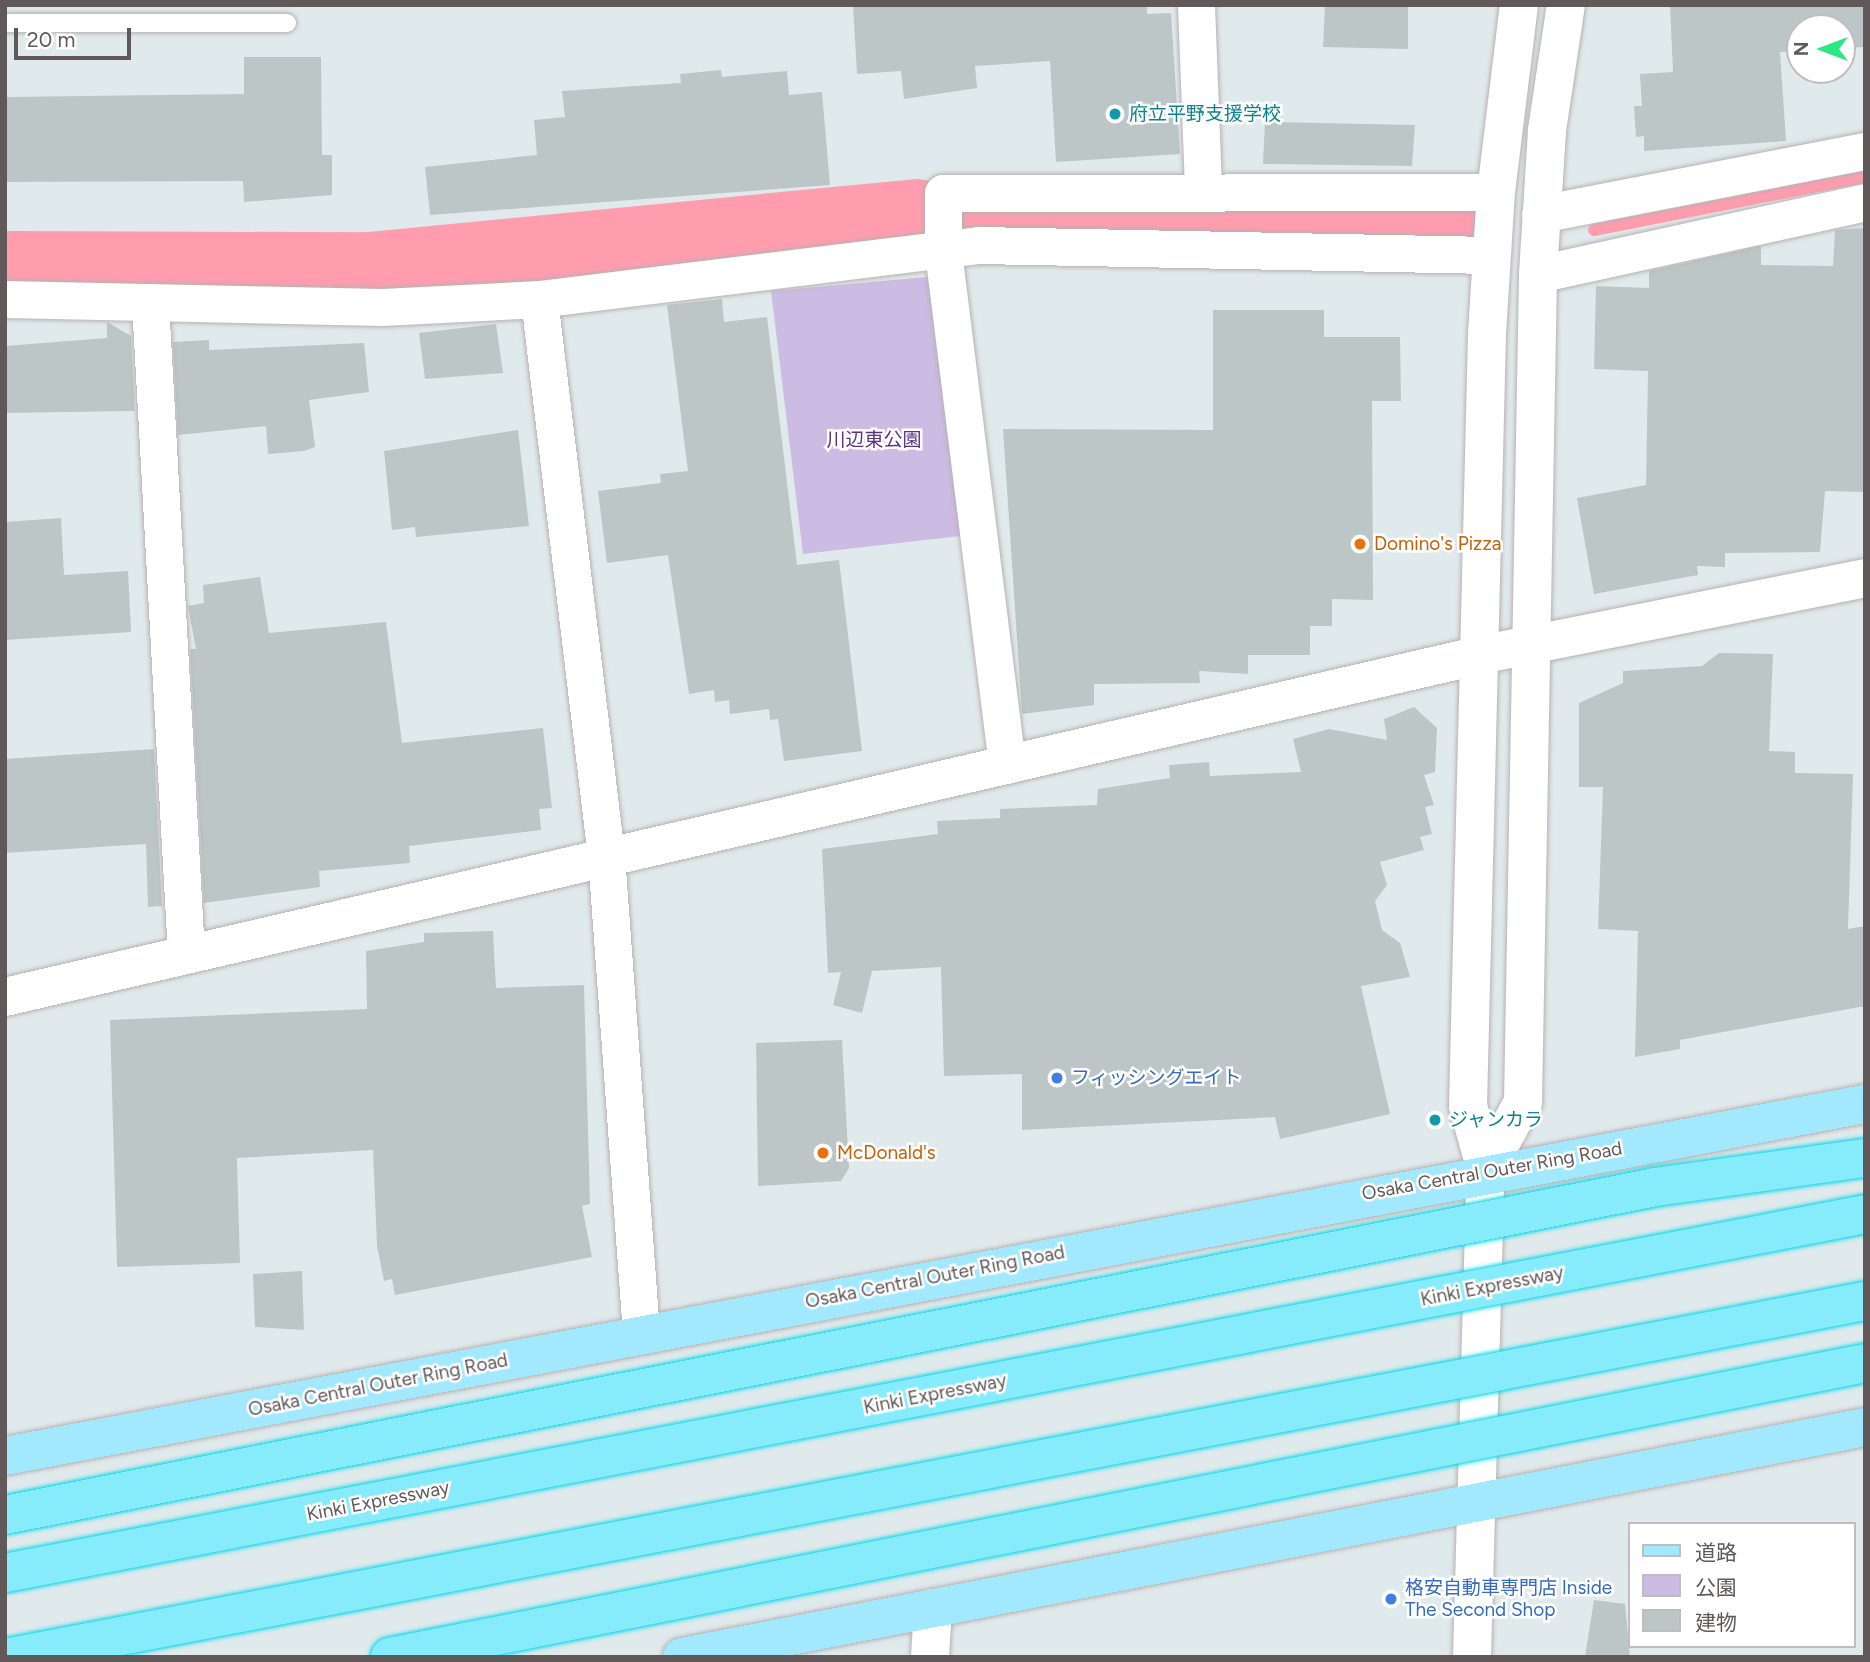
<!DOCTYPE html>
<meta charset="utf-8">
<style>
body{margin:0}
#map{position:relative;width:1870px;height:1662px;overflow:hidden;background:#e0eaec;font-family:Figtree,"Noto Sans JP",sans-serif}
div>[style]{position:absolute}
.green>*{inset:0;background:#ccbce4}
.stream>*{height:12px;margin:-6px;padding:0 6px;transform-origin:6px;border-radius:6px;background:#ff9dae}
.river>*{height:70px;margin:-35px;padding:0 35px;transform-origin:35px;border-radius:35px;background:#ff9dae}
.building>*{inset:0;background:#bcc6c7}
.roads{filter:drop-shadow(0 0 2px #b8b1b1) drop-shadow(0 0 2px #b8b1b1)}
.service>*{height:18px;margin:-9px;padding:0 9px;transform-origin:9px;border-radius:9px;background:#fff}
.minor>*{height:37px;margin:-18.5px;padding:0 18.5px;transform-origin:18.5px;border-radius:18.5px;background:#fff}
.tertiary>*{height:38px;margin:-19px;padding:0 19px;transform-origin:19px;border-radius:19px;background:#fff}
.primary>*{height:38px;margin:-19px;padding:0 19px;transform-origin:19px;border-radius:19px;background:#a2e9ff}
.bridges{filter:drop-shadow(0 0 2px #01d7eb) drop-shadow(0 0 2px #01d7eb)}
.motorway-bridge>*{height:38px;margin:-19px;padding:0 19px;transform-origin:19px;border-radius:19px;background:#86ecfc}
.dots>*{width:19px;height:19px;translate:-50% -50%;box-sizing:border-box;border:4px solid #fff;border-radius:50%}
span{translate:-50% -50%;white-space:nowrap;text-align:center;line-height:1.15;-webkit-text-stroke:5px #fff;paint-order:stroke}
.culture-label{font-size:19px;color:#0d838f}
.left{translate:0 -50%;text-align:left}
.park-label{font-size:19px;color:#583584}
.food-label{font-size:19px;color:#c56008}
.shop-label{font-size:19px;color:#366cbe}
.street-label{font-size:19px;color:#615959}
.frame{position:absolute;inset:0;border:7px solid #615959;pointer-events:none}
.legend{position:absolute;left:1628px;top:1522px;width:228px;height:126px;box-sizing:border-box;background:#fff;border:2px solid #c0bdbd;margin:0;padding:9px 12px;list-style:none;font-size:21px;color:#615959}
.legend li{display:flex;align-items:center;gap:14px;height:35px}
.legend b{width:35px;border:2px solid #c0bdbd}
.north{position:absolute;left:1786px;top:14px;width:70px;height:70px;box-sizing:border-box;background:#fff;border:2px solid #c0bdbd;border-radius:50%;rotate:270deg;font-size:19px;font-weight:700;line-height:28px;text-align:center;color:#615959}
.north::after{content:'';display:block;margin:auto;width:24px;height:32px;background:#2ae884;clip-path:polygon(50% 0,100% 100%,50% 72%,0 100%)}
.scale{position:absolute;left:14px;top:28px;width:117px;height:32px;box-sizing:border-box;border:4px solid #615959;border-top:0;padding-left:9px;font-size:21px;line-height:24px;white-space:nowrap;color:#615959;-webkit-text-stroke:5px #fff;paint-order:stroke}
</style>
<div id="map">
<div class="green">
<div style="clip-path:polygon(927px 277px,939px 286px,969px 535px,803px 554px,771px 291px)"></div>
</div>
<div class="stream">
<div style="left:1594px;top:230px;width:276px;rotate:-11.1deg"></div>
</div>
<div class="river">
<div style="left:975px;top:214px;width:478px;rotate:1.6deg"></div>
<div style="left:5px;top:266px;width:364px;rotate:0.2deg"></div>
<div style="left:369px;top:267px;width:551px;rotate:-5.52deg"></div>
</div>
<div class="building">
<div style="clip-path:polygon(853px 5px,1147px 5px,1147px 14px,1171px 13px,1180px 154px,1056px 162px,1050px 61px,975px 66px,977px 88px,904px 99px,901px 71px,857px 74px)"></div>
<div style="clip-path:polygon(1325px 5px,1408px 5px,1408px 49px,1323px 47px)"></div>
<div style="clip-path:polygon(1670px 5px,1865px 5px,1865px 47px,1842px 48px,1842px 28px,1800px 28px,1800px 51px,1780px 52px,1786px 141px,1644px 151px,1644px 136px,1636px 137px,1634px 106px,1642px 106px,1640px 74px,1673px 72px)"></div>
<div style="clip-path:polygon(244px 57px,321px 57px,322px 155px,332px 155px,332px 195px,244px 202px,243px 181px,5px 182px,5px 97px,244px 94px)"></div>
<div style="clip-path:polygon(721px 70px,722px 77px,787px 71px,789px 95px,822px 92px,830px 185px,430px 215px,425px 167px,537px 155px,534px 120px,565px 117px,562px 91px,681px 83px,680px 74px)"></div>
<div style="clip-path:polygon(1265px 122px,1415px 125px,1412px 166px,1263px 164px)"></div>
<div style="clip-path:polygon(1865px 228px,1865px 492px,1825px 491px,1820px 552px,1725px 553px,1725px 567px,1697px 566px,1698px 575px,1594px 594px,1577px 498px,1646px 485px,1648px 371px,1594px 369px,1596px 286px,1649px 288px,1649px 271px,1761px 246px,1761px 265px,1833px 266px,1835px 230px)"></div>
<div style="clip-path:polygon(722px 299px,724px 322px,767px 317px,797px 565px,839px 560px,862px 751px,784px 761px,778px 719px,770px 720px,769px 709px,730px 714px,729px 700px,715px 702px,714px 690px,689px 694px,668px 555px,607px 563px,598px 491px,661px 483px,660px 474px,688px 471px,667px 305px)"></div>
<div style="clip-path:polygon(1213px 310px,1324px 310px,1324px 337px,1400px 337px,1401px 401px,1372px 401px,1373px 600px,1332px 599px,1332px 626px,1310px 626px,1310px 655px,1248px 655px,1248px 674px,1199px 671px,1200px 683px,1094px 684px,1094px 705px,1022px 714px,1003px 429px,1213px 430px)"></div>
<div style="clip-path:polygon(107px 322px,131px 336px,135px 411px,5px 413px,5px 346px,107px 338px)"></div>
<div style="clip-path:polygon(496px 324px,503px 373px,425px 379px,419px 333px)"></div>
<div style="clip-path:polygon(209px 340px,209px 350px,364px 343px,369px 392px,309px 400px,315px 447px,304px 451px,268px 454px,266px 426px,178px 435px,173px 342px)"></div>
<div style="clip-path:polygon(518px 430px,529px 526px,416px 537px,415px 527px,392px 530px,384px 451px)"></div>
<div style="clip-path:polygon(61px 518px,64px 575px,128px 571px,131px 632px,5px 640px,5px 522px)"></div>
<div style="clip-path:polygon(260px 577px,269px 633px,386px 622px,402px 743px,543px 728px,552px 808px,539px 809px,541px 830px,409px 846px,410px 863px,319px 871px,320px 887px,204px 903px,190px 649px,196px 649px,188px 606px,204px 603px,203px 585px)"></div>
<div style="clip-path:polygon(1719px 653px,1773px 654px,1769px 751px,1795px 752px,1795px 773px,1853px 774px,1848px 929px,1865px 926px,1865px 1006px,1680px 1040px,1680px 1049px,1635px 1057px,1638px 931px,1598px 929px,1603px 787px,1579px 787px,1579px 703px,1623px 683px,1623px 671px,1702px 666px)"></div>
<div style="clip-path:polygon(1414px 707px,1437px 728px,1435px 772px,1424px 775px,1434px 805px,1425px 807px,1432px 834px,1420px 837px,1424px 850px,1380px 862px,1387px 885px,1375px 901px,1382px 930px,1400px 943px,1410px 977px,1361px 986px,1390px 1114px,1280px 1139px,1275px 1117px,1022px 1130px,1022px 1074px,944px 1076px,941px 967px,872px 971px,862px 1013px,833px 1005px,841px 972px,828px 973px,822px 849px,938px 834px,937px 821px,1000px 818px,1000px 809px,1097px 805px,1098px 789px,1170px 778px,1169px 765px,1209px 762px,1210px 776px,1301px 772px,1293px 739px,1329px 729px,1387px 740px,1384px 719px)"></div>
<div style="clip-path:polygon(154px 749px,162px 906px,148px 907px,146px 844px,5px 853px,5px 759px)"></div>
<div style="clip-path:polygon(493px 931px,496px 988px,584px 985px,590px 1204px,582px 1206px,592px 1257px,395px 1295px,392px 1279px,384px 1281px,377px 1246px,373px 1150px,237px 1158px,240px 1263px,117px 1267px,110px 1020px,367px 1009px,366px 951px,424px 942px,424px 933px)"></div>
<div style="clip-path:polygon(842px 1040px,849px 1168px,841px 1181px,758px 1186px,756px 1043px)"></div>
<div style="clip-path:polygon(302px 1271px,304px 1330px,255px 1327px,253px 1274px)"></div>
<div style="clip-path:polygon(1594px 1600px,1625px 1604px,1630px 1657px,1585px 1657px)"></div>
</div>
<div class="roads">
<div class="service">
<div style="left:5px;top:23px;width:282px"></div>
</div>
<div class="minor">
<div style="left:1196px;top:5px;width:186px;rotate:87.8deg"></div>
<div style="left:1540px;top:214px;width:331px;rotate:-11deg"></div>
<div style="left:1538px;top:274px;width:335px;rotate:-12.4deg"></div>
<div style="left:5px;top:299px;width:377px;rotate:1.2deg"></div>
<div style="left:382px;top:307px;width:157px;rotate:-2.9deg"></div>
<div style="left:539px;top:299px;width:443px;rotate:-7deg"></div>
<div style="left:979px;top:245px;width:512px;rotate:1.12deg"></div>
<div style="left:539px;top:299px;width:561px;rotate:83.14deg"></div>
<div style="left:606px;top:856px;width:479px;rotate:85.8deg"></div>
<div style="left:150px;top:302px;width:653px;rotate:86.84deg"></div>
<div style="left:1007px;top:765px;width:518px;rotate:-97.1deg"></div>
<div style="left:943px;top:251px;width:58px;rotate:-90deg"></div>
<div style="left:943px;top:193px;width:553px;rotate:-0.1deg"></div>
</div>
<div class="tertiary">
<div style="left:5px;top:997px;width:1514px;rotate:-13.05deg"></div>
<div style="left:1480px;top:655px;width:393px;rotate:-11.3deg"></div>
<div style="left:1486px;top:1170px;width:77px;rotate:-61.4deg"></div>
<div style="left:1523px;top:1102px;width:828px;rotate:-88.96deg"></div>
<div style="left:1538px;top:274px;width:144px;rotate:-86.4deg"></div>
<div style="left:1547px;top:130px;width:126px;rotate:-81.4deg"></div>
<div style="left:930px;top:1657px;width:49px;rotate:-86.5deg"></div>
<div style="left:1472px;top:1657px;width:487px;rotate:-88.4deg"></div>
<div style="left:1486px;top:1170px;width:66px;rotate:-105.7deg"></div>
<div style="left:1468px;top:1106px;width:772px;rotate:-88.59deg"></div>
<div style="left:1487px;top:334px;width:142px;rotate:-86.4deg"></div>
<div style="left:1496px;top:192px;width:188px;rotate:-83deg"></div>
</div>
<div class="primary">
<div style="left:5px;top:1456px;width:1893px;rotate:-10.72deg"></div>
<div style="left:682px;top:1657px;width:1205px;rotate:-11deg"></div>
</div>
</div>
<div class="bridges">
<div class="motorway-bridge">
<div style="left:5px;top:1515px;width:1682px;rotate:-11.24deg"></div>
<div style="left:1655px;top:1187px;width:212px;rotate:-7.9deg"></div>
<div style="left:5px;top:1573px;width:1894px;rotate:-10.92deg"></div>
<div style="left:11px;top:1657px;width:1888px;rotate:-10.87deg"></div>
<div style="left:390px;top:1657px;width:1504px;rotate:-11.27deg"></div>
</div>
</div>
<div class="dots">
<div style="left:1115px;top:114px;background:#0f9aa8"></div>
<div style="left:1360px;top:544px;background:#e8710a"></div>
<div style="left:1057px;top:1078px;background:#3f7fe0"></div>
<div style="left:1435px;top:1120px;background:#0f9aa8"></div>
<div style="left:823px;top:1153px;background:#e8710a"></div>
<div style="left:1391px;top:1599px;background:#3f7fe0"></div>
</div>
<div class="culture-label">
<span class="left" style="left:1129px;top:114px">府立平野支援学校</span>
<span class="left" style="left:1449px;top:1120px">ジャンカラ</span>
</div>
<div class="park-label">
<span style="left:874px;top:440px">川辺東公園</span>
</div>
<div class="food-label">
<span class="left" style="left:1374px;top:544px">Domino's Pizza</span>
<span class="left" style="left:837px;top:1153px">McDonald's</span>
</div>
<div class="shop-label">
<span class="left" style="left:1071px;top:1078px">フィッシングエイト</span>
<span class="left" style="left:1405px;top:1599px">格安自動車専門店 Inside<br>The Second Shop</span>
</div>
<div class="street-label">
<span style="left:1492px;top:1171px;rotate:-10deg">Osaka Central Outer Ring Road</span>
<span style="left:935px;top:1277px;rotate:-11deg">Osaka Central Outer Ring Road</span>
<span style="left:1492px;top:1286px;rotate:-11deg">Kinki Expressway</span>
<span style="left:378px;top:1385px;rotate:-11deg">Osaka Central Outer Ring Road</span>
<span style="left:935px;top:1394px;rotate:-11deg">Kinki Expressway</span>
<span style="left:378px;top:1501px;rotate:-11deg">Kinki Expressway</span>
</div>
<div class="frame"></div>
<ul class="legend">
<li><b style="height:9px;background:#a2e9ff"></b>道路</li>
<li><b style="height:19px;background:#ccbce4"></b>公園</li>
<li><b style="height:19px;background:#bcc6c7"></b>建物</li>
</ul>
<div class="north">N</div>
<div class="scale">20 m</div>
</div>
